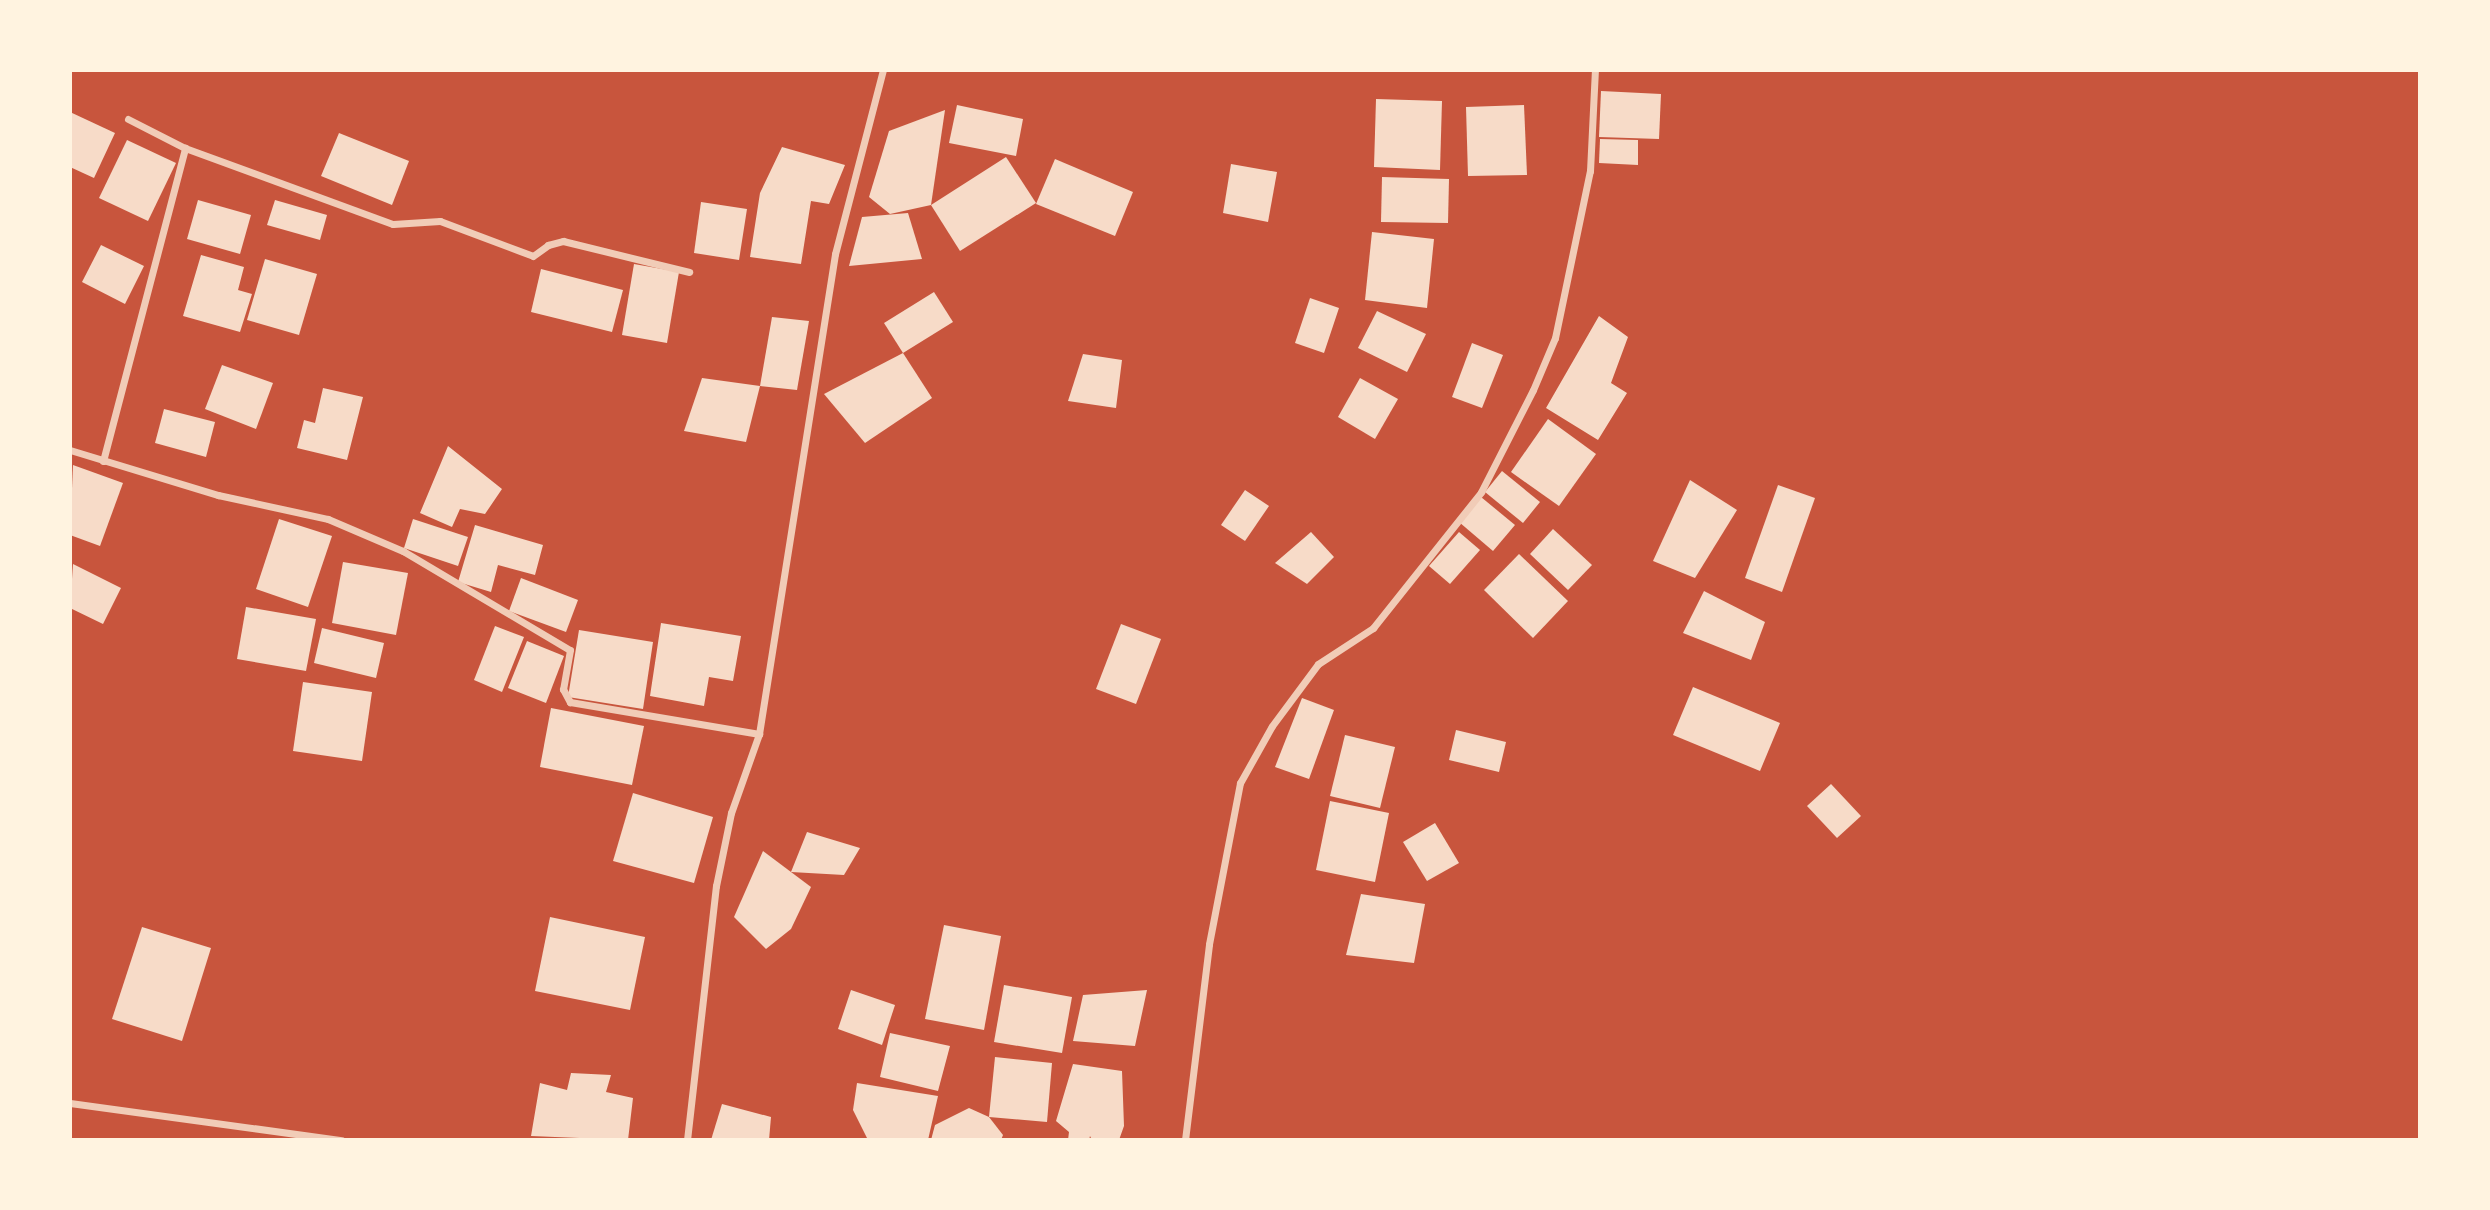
<!DOCTYPE html>
<style>
body{margin:0}
#map{position:relative;width:2490px;height:1210px;overflow:hidden;background:#c8553d;font-family:Signika,sans-serif}
div>[style]{position:absolute}
.building>*{inset:0;background:#f7dbc8}
.minor>*{height:7px;margin:-3.5px;padding:0 3.5px;transform-origin:3.5px;border-radius:3.5px;background:#f1ccb7}
span{translate:-50% -50%;white-space:nowrap;text-align:center;line-height:1.15;-webkit-text-stroke:5px #fff3e0;paint-order:stroke}
.frame{position:absolute;inset:0;border:72px solid #fff3e0;pointer-events:none}
</style>
<div id="map">
<div class="building">
<div style="clip-path:polygon(1601px 91px,1661px 94px,1659px 139px,1599px 137px)"></div>
<div style="clip-path:polygon(1376px 99px,1442px 101px,1440px 170px,1374px 167px)"></div>
<div style="clip-path:polygon(957px 105px,1023px 119px,1016px 156px,949px 143px)"></div>
<div style="clip-path:polygon(1524px 105px,1527px 175px,1468px 176px,1466px 107px)"></div>
<div style="clip-path:polygon(945px 110px,931px 205px,890px 214px,869px 197px,889px 131px)"></div>
<div style="clip-path:polygon(70px 112px,115px 133px,94px 178px,70px 167px)"></div>
<div style="clip-path:polygon(339px 133px,409px 161px,392px 205px,321px 176px)"></div>
<div style="clip-path:polygon(1600px 139px,1638px 140px,1638px 165px,1599px 163px)"></div>
<div style="clip-path:polygon(127px 140px,176px 163px,148px 221px,99px 198px)"></div>
<div style="clip-path:polygon(782px 147px,845px 165px,829px 204px,811px 201px,801px 264px,750px 257px,760px 193px)"></div>
<div style="clip-path:polygon(1006px 157px,1036px 203px,960px 251px,931px 205px)"></div>
<div style="clip-path:polygon(1055px 159px,1133px 192px,1115px 236px,1036px 204px)"></div>
<div style="clip-path:polygon(1231px 164px,1277px 172px,1268px 222px,1223px 213px)"></div>
<div style="clip-path:polygon(1382px 177px,1449px 179px,1448px 223px,1381px 222px)"></div>
<div style="clip-path:polygon(198px 200px,251px 215px,240px 254px,187px 239px)"></div>
<div style="clip-path:polygon(275px 200px,327px 215px,320px 240px,267px 225px)"></div>
<div style="clip-path:polygon(701px 202px,747px 209px,739px 260px,694px 253px)"></div>
<div style="clip-path:polygon(908px 213px,922px 259px,849px 266px,862px 217px)"></div>
<div style="clip-path:polygon(1372px 232px,1434px 239px,1427px 308px,1365px 300px)"></div>
<div style="clip-path:polygon(101px 245px,144px 266px,125px 304px,82px 282px)"></div>
<div style="clip-path:polygon(201px 255px,244px 267px,238px 290px,252px 294px,240px 332px,183px 316px)"></div>
<div style="clip-path:polygon(265px 259px,317px 274px,299px 335px,247px 320px)"></div>
<div style="clip-path:polygon(634px 264px,679px 272px,667px 343px,622px 335px)"></div>
<div style="clip-path:polygon(541px 269px,623px 290px,612px 332px,531px 312px)"></div>
<div style="clip-path:polygon(934px 292px,953px 322px,903px 353px,884px 323px)"></div>
<div style="clip-path:polygon(1310px 298px,1339px 308px,1324px 353px,1295px 343px)"></div>
<div style="clip-path:polygon(1377px 311px,1426px 334px,1407px 372px,1358px 348px)"></div>
<div style="clip-path:polygon(1599px 316px,1628px 337px,1611px 383px,1627px 393px,1598px 440px,1546px 408px)"></div>
<div style="clip-path:polygon(772px 317px,809px 321px,797px 390px,760px 386px)"></div>
<div style="clip-path:polygon(1472px 343px,1503px 355px,1482px 408px,1452px 397px)"></div>
<div style="clip-path:polygon(903px 353px,932px 398px,865px 443px,824px 394px)"></div>
<div style="clip-path:polygon(1083px 354px,1122px 360px,1116px 408px,1068px 401px)"></div>
<div style="clip-path:polygon(222px 365px,273px 383px,256px 429px,205px 409px)"></div>
<div style="clip-path:polygon(702px 378px,760px 386px,746px 442px,684px 431px)"></div>
<div style="clip-path:polygon(1360px 378px,1398px 399px,1375px 439px,1338px 417px)"></div>
<div style="clip-path:polygon(323px 388px,363px 397px,347px 460px,297px 448px,304px 420px,315px 423px)"></div>
<div style="clip-path:polygon(164px 409px,215px 422px,206px 457px,155px 443px)"></div>
<div style="clip-path:polygon(1548px 419px,1596px 454px,1559px 506px,1511px 472px)"></div>
<div style="clip-path:polygon(448px 446px,502px 489px,485px 514px,460px 509px,452px 527px,420px 513px)"></div>
<div style="clip-path:polygon(73px 465px,123px 483px,100px 546px,70px 535px)"></div>
<div style="clip-path:polygon(1502px 471px,1540px 502px,1523px 523px,1485px 492px)"></div>
<div style="clip-path:polygon(1690px 480px,1737px 510px,1695px 578px,1653px 561px)"></div>
<div style="clip-path:polygon(1778px 485px,1815px 498px,1782px 592px,1745px 578px)"></div>
<div style="clip-path:polygon(1245px 490px,1269px 506px,1245px 541px,1221px 525px)"></div>
<div style="clip-path:polygon(1481px 497px,1515px 525px,1493px 551px,1459px 522px)"></div>
<div style="clip-path:polygon(279px 519px,332px 536px,308px 607px,256px 589px)"></div>
<div style="clip-path:polygon(413px 519px,468px 537px,458px 566px,404px 548px)"></div>
<div style="clip-path:polygon(475px 525px,543px 545px,535px 575px,498px 565px,491px 592px,458px 582px)"></div>
<div style="clip-path:polygon(1553px 529px,1592px 565px,1568px 590px,1530px 554px)"></div>
<div style="clip-path:polygon(1311px 532px,1334px 557px,1307px 584px,1275px 563px)"></div>
<div style="clip-path:polygon(1459px 532px,1480px 550px,1450px 584px,1429px 566px)"></div>
<div style="clip-path:polygon(1519px 554px,1568px 601px,1533px 638px,1484px 590px)"></div>
<div style="clip-path:polygon(343px 562px,408px 573px,396px 635px,332px 623px)"></div>
<div style="clip-path:polygon(73px 564px,121px 588px,103px 624px,70px 608px)"></div>
<div style="clip-path:polygon(521px 578px,578px 600px,566px 632px,509px 611px)"></div>
<div style="clip-path:polygon(1704px 591px,1765px 622px,1751px 660px,1683px 633px)"></div>
<div style="clip-path:polygon(246px 607px,316px 619px,306px 671px,237px 659px)"></div>
<div style="clip-path:polygon(661px 623px,741px 636px,733px 681px,709px 677px,704px 706px,650px 696px)"></div>
<div style="clip-path:polygon(1121px 624px,1161px 639px,1136px 704px,1096px 689px)"></div>
<div style="clip-path:polygon(495px 626px,524px 637px,502px 692px,474px 680px)"></div>
<div style="clip-path:polygon(322px 628px,384px 643px,376px 678px,314px 663px)"></div>
<div style="clip-path:polygon(579px 630px,653px 642px,643px 709px,568px 697px)"></div>
<div style="clip-path:polygon(527px 641px,564px 656px,546px 703px,508px 688px)"></div>
<div style="clip-path:polygon(303px 682px,372px 692px,362px 761px,293px 751px)"></div>
<div style="clip-path:polygon(1693px 687px,1780px 723px,1760px 771px,1673px 735px)"></div>
<div style="clip-path:polygon(1302px 698px,1334px 710px,1309px 779px,1275px 767px)"></div>
<div style="clip-path:polygon(551px 708px,644px 726px,632px 785px,540px 767px)"></div>
<div style="clip-path:polygon(1456px 730px,1506px 742px,1499px 772px,1449px 760px)"></div>
<div style="clip-path:polygon(1345px 735px,1395px 747px,1380px 808px,1330px 796px)"></div>
<div style="clip-path:polygon(1831px 784px,1861px 816px,1837px 838px,1807px 806px)"></div>
<div style="clip-path:polygon(633px 793px,713px 817px,694px 883px,613px 861px)"></div>
<div style="clip-path:polygon(1330px 801px,1389px 813px,1375px 882px,1316px 870px)"></div>
<div style="clip-path:polygon(1435px 823px,1459px 863px,1427px 881px,1403px 842px)"></div>
<div style="clip-path:polygon(807px 832px,860px 848px,844px 875px,791px 872px)"></div>
<div style="clip-path:polygon(763px 851px,811px 887px,791px 929px,766px 949px,734px 917px)"></div>
<div style="clip-path:polygon(1361px 894px,1425px 904px,1414px 963px,1346px 955px)"></div>
<div style="clip-path:polygon(550px 917px,645px 937px,630px 1010px,535px 991px)"></div>
<div style="clip-path:polygon(944px 925px,1001px 936px,984px 1030px,925px 1019px)"></div>
<div style="clip-path:polygon(142px 927px,211px 948px,182px 1041px,112px 1019px)"></div>
<div style="clip-path:polygon(1004px 985px,1072px 997px,1062px 1053px,994px 1042px)"></div>
<div style="clip-path:polygon(851px 990px,895px 1005px,882px 1045px,838px 1029px)"></div>
<div style="clip-path:polygon(1147px 990px,1135px 1046px,1073px 1041px,1083px 995px)"></div>
<div style="clip-path:polygon(890px 1033px,950px 1046px,938px 1091px,880px 1077px)"></div>
<div style="clip-path:polygon(995px 1057px,1052px 1063px,1047px 1122px,989px 1117px)"></div>
<div style="clip-path:polygon(1073px 1064px,1122px 1071px,1124px 1126px,1119px 1140px,1092px 1140px,1090px 1136px,1089px 1140px,1068px 1140px,1069px 1132px,1056px 1121px)"></div>
<div style="clip-path:polygon(571px 1073px,611px 1075px,606px 1092px,633px 1098px,628px 1140px,531px 1136px,540px 1083px,567px 1090px)"></div>
<div style="clip-path:polygon(857px 1083px,938px 1096px,928px 1140px,868px 1140px,853px 1110px)"></div>
<div style="clip-path:polygon(722px 1104px,771px 1117px,769px 1140px,711px 1140px)"></div>
<div style="clip-path:polygon(969px 1108px,989px 1117px,1003px 1135px,1001px 1140px,931px 1140px,935px 1125px)"></div>
</div>
<div class="minor">
<div style="left:128px;top:119px;width:64px;rotate:27deg"></div>
<div style="left:185px;top:148px;width:221px;rotate:20.1deg"></div>
<div style="left:393px;top:224px;width:47px;rotate:-3.7deg"></div>
<div style="left:440px;top:221px;width:99px;rotate:20.6deg"></div>
<div style="left:533px;top:256px;width:19px;rotate:-36deg"></div>
<div style="left:548px;top:245px;width:16px;rotate:-15deg"></div>
<div style="left:563px;top:241px;width:130px;rotate:13.8deg"></div>
<div style="left:70px;top:450px;width:155px;rotate:16.9deg"></div>
<div style="left:218px;top:495px;width:113px;rotate:12.3deg"></div>
<div style="left:328px;top:519px;width:82px;rotate:23.1deg"></div>
<div style="left:403px;top:551px;width:194px;rotate:30.7deg"></div>
<div style="left:570px;top:650px;width:40px;rotate:100deg"></div>
<div style="left:563px;top:689px;width:15px;rotate:62deg"></div>
<div style="left:570px;top:702px;width:192px;rotate:9.6deg"></div>
<div style="left:103px;top:461px;width:324px;rotate:-75.3deg"></div>
<div style="left:70px;top:1103px;width:274px;rotate:7.8deg"></div>
<div style="left:687px;top:1140px;width:256px;rotate:-83.5deg"></div>
<div style="left:716px;top:886px;width:75px;rotate:-78.4deg"></div>
<div style="left:731px;top:813px;width:84px;rotate:-70.5deg"></div>
<div style="left:759px;top:734px;width:486px;rotate:-81deg"></div>
<div style="left:835px;top:254px;width:190px;rotate:-75.4deg"></div>
<div style="left:1185px;top:1140px;width:197px;rotate:-83deg"></div>
<div style="left:1209px;top:944px;width:164px;rotate:-79.1deg"></div>
<div style="left:1240px;top:783px;width:65px;rotate:-60.7deg"></div>
<div style="left:1272px;top:726px;width:77px;rotate:-53.4deg"></div>
<div style="left:1318px;top:664px;width:66px;rotate:-33.2deg"></div>
<div style="left:1373px;top:628px;width:174px;rotate:-51.5deg"></div>
<div style="left:1481px;top:492px;width:114px;rotate:-63deg"></div>
<div style="left:1533px;top:390px;width:56px;rotate:-67.1deg"></div>
<div style="left:1555px;top:338px;width:171px;rotate:-78.2deg"></div>
<div style="left:1590px;top:171px;width:101px;rotate:-87.2deg"></div>
</div>
<div class="frame"></div>
</div>
